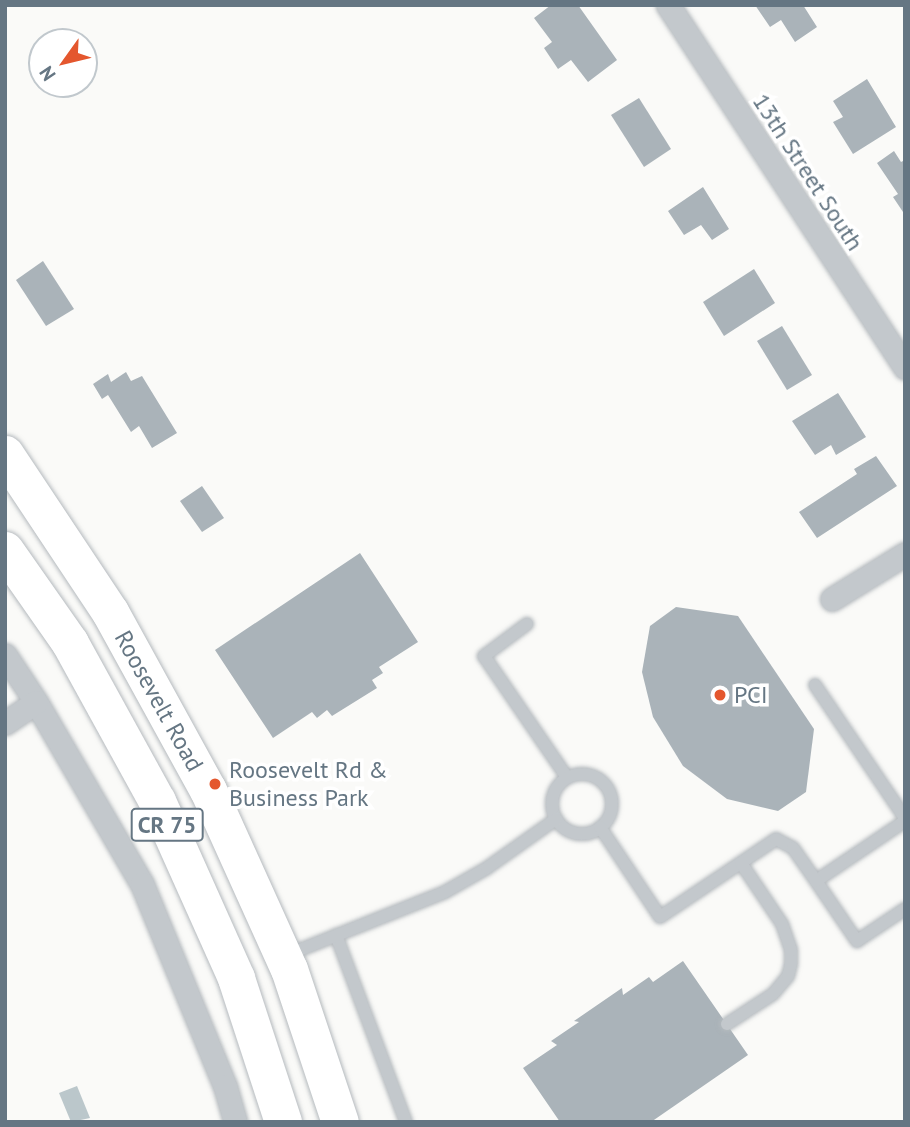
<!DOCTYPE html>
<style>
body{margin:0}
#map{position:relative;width:910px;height:1127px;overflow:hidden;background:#fafaf8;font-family:"PT Sans",sans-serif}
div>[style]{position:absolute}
.water>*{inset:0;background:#bbc7cb}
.building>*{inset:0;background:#aab3b9}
.roads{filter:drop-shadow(0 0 2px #b5babe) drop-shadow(0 0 2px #b5babe)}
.service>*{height:12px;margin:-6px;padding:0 6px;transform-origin:6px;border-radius:6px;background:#c3c8cc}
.service>.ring{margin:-6px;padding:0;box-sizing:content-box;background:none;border:12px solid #c3c8cc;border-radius:50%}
.minor>*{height:23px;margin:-11.5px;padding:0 11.5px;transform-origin:11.5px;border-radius:11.5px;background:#c3c8cc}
.primary>*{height:37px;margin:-18.5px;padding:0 18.5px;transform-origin:18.5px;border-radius:18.5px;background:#fff}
.dots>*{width:19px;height:19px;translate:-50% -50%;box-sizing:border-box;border:4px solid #fff;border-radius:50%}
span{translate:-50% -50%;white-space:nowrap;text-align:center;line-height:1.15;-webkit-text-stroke:7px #fff;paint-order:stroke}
.shield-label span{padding:2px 5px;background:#fff;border:2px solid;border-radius:5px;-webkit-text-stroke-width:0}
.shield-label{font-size:23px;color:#657683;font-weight:700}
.street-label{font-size:24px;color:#657683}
.poi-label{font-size:24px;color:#657683}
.left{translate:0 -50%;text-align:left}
.frame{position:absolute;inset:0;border:7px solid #657683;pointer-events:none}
.north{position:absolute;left:28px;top:28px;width:70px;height:70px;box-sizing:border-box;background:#fff;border:2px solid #c1c8cd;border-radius:50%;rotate:236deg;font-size:19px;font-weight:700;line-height:28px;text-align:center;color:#657683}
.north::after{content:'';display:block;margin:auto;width:24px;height:32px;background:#e4572e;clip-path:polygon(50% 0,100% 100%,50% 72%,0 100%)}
</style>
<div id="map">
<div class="water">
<div style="clip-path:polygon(77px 1086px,90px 1118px,71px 1122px,59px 1093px)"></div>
</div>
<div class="building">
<div style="clip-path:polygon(551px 5px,578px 5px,617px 60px,588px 82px,571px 60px,558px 69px,544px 48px,552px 42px,534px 18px)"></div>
<div style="clip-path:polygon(755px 5px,803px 5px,817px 27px,795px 42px,781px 20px,770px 27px)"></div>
<div style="clip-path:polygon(867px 79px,896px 127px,853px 154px,833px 122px,843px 117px,833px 101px)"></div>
<div style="clip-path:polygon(639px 98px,671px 149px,644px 167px,611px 115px)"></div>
<div style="clip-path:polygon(894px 151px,901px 162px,905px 160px,905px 215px,893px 197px,898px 194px,877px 163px)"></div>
<div style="clip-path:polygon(703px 187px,729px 229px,712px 240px,701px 225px,684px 235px,668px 211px)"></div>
<div style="clip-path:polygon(43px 261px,74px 309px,46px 326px,16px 280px)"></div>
<div style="clip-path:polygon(754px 269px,775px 303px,724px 336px,703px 302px)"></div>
<div style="clip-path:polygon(782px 326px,812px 375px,787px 390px,757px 341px)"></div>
<div style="clip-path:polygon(126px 372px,131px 381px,142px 376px,177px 433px,152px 448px,139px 426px,131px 432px,108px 395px,102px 399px,93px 384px,108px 374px,111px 382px)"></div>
<div style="clip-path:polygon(838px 393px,866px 437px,836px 455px,831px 445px,815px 455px,792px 421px)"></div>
<div style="clip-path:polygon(876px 456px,897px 486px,817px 538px,799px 512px,857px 474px,854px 469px)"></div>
<div style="clip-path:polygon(202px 486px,224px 518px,202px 532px,180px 501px)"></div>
<div style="clip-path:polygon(360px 553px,418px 642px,379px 667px,383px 673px,372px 680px,377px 688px,332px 716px,327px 710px,317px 718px,312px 712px,273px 738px,215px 650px)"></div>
<div style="clip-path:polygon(676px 607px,738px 616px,814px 729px,806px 792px,778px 811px,727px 799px,683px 766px,653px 717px,642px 672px,650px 626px)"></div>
<div style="clip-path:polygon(683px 961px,748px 1055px,651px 1122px,560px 1122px,523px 1068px,557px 1045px,551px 1041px,579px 1022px,574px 1021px,622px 988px,623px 995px,649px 977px,653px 982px)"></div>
</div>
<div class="roads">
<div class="service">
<div style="left:527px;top:624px;width:54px;rotate:143.3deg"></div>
<div style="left:484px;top:656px;width:147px;rotate:55.6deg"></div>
<div style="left:815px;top:685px;width:161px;rotate:55.9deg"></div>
<div class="ring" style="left:552px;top:774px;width:48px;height:48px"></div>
<div style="left:905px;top:821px;width:107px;rotate:146deg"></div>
<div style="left:816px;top:881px;width:73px;rotate:55.7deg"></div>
<div style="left:857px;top:941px;width:58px;rotate:-33.7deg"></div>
<div style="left:600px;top:827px;width:108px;rotate:56.3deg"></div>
<div style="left:660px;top:917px;width:140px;rotate:-33.9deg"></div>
<div style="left:776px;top:839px;width:19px;rotate:28deg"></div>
<div style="left:793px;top:848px;width:40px;rotate:55.1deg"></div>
<div style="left:336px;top:935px;width:200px;rotate:69.5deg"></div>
<div style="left:287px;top:955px;width:170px;rotate:-21.7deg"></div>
<div style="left:445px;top:892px;width:48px;rotate:-29.7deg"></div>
<div style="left:487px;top:868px;width:85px;rotate:-35.4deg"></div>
<div style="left:727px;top:1024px;width:55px;rotate:-33.1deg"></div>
<div style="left:773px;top:994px;width:23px;rotate:-50deg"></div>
<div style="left:788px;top:976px;width:12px;rotate:-76deg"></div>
<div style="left:791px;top:964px;width:14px;rotate:-90deg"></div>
<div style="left:791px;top:950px;width:28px;rotate:-109deg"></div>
<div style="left:782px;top:924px;width:73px;rotate:-123.9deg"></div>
</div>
<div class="minor">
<div style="left:668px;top:5px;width:433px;rotate:56.8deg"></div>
<div style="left:832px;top:599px;width:86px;rotate:-31.7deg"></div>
<div style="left:5px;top:655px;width:56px;rotate:56.6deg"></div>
<div style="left:36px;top:702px;width:211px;rotate:59.8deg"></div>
<div style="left:142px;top:884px;width:218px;rotate:67.7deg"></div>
<div style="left:225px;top:1086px;width:37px;rotate:74deg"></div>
<div style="left:5px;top:723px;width:37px;rotate:-34deg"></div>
</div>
<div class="primary">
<div style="left:5px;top:454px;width:190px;rotate:56.4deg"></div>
<div style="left:110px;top:612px;width:203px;rotate:61.2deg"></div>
<div style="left:208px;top:790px;width:196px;rotate:65.7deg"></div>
<div style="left:289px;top:969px;width:161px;rotate:71.6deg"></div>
<div style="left:5px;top:550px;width:113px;rotate:55deg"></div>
<div style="left:70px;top:643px;width:180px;rotate:61.2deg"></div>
<div style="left:157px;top:801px;width:194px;rotate:65.9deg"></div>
<div style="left:236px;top:978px;width:151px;rotate:71.9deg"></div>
</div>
</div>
<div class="dots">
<div style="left:720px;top:695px;background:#e4572e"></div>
<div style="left:215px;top:784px;background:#e4572e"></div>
</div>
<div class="shield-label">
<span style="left:167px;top:825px">CR 75</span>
</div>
<div class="street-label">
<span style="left:808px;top:172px;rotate:57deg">13th Street South</span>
<span style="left:159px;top:701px;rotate:61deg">Roosevelt Road</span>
</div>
<div class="poi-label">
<span class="left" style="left:734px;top:695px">PCI</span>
<span class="left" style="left:229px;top:784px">Roosevelt Rd &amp;<br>Business Park</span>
</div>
<div class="frame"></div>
<div class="north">N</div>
</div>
